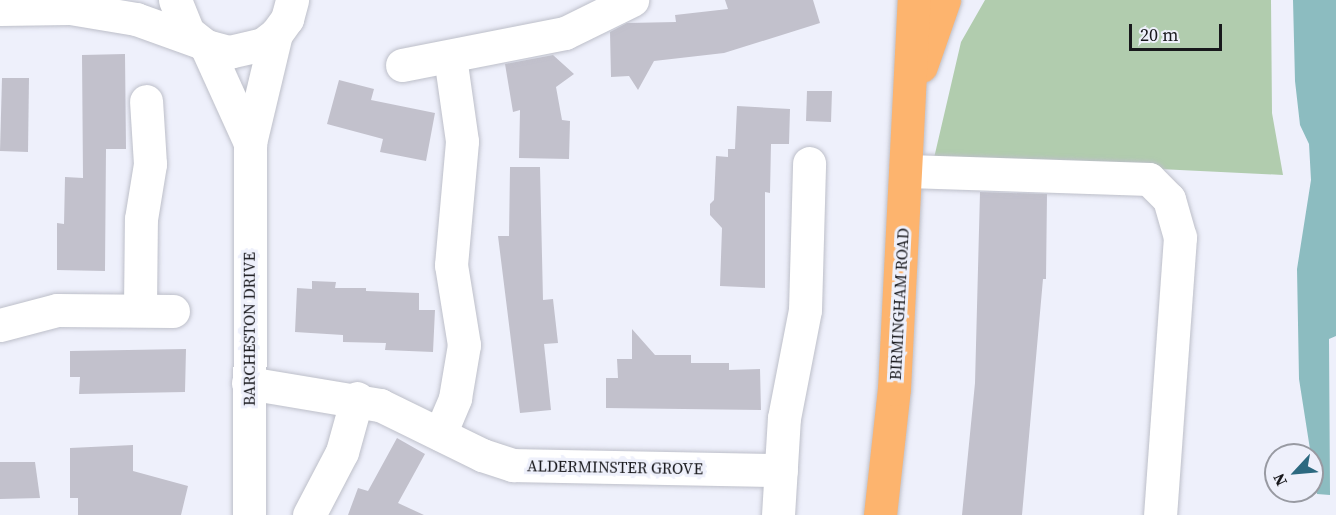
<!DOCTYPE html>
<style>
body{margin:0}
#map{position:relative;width:1336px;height:515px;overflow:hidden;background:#eef0fb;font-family:"Source Serif 4",serif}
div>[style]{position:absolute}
.forest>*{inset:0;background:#b1ccae}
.water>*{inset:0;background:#8cbcc0}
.building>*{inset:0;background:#c2c1cc}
.roads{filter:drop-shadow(0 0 2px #bdbfc9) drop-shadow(0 0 2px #bdbfc9)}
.minor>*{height:33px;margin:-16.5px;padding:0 16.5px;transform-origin:16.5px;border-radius:16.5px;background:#fff}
.highway>*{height:33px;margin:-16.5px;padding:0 16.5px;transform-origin:16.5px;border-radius:16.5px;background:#fdb46e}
span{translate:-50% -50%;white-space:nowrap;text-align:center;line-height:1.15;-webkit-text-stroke:6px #eef0fb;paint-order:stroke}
.street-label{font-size:16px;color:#18181c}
.north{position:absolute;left:1264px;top:443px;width:60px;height:60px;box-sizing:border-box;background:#eef0fb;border:2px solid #989aa2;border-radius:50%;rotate:244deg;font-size:16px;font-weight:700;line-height:24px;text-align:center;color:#18181c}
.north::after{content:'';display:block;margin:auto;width:21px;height:27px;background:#2c6980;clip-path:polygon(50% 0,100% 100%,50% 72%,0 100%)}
.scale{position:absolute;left:1129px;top:24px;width:93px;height:27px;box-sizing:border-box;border:3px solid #18181c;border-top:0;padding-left:8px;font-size:18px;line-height:21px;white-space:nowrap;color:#18181c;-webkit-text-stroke:4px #eef0fb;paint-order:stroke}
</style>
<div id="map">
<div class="forest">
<div style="clip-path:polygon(985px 0,1271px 0,1272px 113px,1283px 175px,934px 158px,961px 42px)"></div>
</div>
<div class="water">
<div style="clip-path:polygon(1293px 0,1336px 0,1336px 336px,1329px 339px,1330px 495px,1317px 494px,1299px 379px,1297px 269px,1311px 180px,1309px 144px,1300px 125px,1295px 81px)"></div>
</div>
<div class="building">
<div style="clip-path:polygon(725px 0,813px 0,820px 23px,724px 53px,654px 61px,638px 90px,629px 76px,611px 77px,610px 32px,627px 23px,676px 22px,675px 15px,728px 9px)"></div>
<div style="clip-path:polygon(125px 54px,126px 149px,106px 149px,105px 271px,57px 270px,57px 223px,64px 224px,65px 177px,83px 178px,82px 55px)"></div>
<div style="clip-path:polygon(553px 55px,574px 74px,556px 87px,562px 120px,570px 121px,569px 159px,519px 158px,520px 110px,513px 112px,505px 64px)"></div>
<div style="clip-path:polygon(2px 78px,29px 78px,28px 152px,0 151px)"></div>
<div style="clip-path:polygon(339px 80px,374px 89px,371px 100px,435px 113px,426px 161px,380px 152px,383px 139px,327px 124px)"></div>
<div style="clip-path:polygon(807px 91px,832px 91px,831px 122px,806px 121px)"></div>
<div style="clip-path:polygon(737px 106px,790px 109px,789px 144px,771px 144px,770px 193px,765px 192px,765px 288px,720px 286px,722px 228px,710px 215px,710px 204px,714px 200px,716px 156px,728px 157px,728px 149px,735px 149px)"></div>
<div style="clip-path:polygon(510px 167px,540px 167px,543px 300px,553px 299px,558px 343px,544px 344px,551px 410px,520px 413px,498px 236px,509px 236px)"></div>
<div style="clip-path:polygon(980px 192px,1047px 194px,1046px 279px,1043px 279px,1022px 515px,962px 515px,975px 383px)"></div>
<div style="clip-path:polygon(312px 281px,336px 282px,335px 288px,366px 288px,366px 291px,419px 293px,419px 310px,435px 310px,433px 352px,385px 350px,386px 343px,343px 342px,343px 335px,295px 332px,297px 288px,312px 289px)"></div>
<div style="clip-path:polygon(632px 329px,655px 355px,691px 355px,691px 363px,729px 363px,729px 370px,760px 369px,761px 410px,606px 408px,606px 378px,618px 378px,617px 359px,632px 359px)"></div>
<div style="clip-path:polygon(186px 349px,185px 392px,79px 394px,80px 377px,70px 377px,70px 351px)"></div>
<div style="clip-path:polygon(397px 438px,425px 454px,398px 503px,424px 515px,348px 515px,358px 488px,368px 491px)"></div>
<div style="clip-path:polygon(133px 445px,133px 471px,188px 486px,181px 515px,78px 515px,78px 498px,70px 498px,70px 448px)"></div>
<div style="clip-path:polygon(0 462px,35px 462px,40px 498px,0 499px)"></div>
</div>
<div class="roads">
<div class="minor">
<div style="left:175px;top:0;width:35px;rotate:68deg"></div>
<div style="left:188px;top:32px;width:23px;rotate:38deg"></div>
<div style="left:206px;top:46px;width:24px;rotate:15deg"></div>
<div style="left:229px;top:52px;width:35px;rotate:-13deg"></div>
<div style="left:263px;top:44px;width:16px;rotate:-38deg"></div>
<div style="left:276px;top:34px;width:19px;rotate:-54deg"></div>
<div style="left:287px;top:19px;width:20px;rotate:-75deg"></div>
<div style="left:0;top:9px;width:70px;rotate:-0.8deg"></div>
<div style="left:70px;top:8px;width:67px;rotate:9.5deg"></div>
<div style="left:136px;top:19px;width:68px;rotate:19.8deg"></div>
<div style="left:206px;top:46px;width:107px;rotate:65.6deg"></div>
<div style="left:402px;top:65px;width:166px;rotate:-11.1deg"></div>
<div style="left:565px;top:33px;width:75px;rotate:-26.2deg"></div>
<div style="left:908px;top:171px;width:241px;rotate:1.9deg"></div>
<div style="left:1149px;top:179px;width:28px;rotate:45deg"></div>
<div style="left:1169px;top:199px;width:40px;rotate:74deg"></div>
<div style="left:1180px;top:237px;width:279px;rotate:94.1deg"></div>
<div style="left:140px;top:309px;width:90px;rotate:-89.4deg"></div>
<div style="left:141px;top:219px;width:56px;rotate:-80.7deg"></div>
<div style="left:150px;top:164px;width:63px;rotate:-93.6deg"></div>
<div style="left:0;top:325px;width:59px;rotate:-14.7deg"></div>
<div style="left:57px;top:310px;width:116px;rotate:0.5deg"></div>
<div style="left:248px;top:383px;width:134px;rotate:9.5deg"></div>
<div style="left:380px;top:405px;width:114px;rotate:26.1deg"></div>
<div style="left:482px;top:455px;width:33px;rotate:18deg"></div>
<div style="left:513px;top:465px;width:268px;rotate:1.1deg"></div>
<div style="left:440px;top:434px;width:39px;rotate:-67deg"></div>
<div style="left:455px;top:398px;width:54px;rotate:-80.4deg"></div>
<div style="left:464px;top:345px;width:81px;rotate:-99.2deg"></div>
<div style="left:451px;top:265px;width:124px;rotate:-84.9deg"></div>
<div style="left:462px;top:141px;width:85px;rotate:-98.1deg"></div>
<div style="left:249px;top:515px;width:372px;rotate:-89.8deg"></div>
<div style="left:250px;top:143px;width:112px;rotate:-76.6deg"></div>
<div style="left:309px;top:515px;width:71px;rotate:-62.4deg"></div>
<div style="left:342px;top:452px;width:56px;rotate:-74.5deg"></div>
<div style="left:778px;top:515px;width:97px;rotate:-86.5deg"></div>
<div style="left:784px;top:418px;width:110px;rotate:-79deg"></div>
<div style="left:805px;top:310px;width:147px;rotate:-88.4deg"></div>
</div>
<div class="highway">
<div style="left:921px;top:66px;width:70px;rotate:-70.8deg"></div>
<div style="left:880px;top:515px;width:127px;rotate:-83.7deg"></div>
<div style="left:894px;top:389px;width:390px;rotate:-87.1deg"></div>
</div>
</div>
<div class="street-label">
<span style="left:899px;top:304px;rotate:-87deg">BIRMINGHAM ROAD</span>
<span style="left:249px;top:329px;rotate:-90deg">BARCHESTON DRIVE</span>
<span style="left:615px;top:467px;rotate:1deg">ALDERMINSTER GROVE</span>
</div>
<div class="north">N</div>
<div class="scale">20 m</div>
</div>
